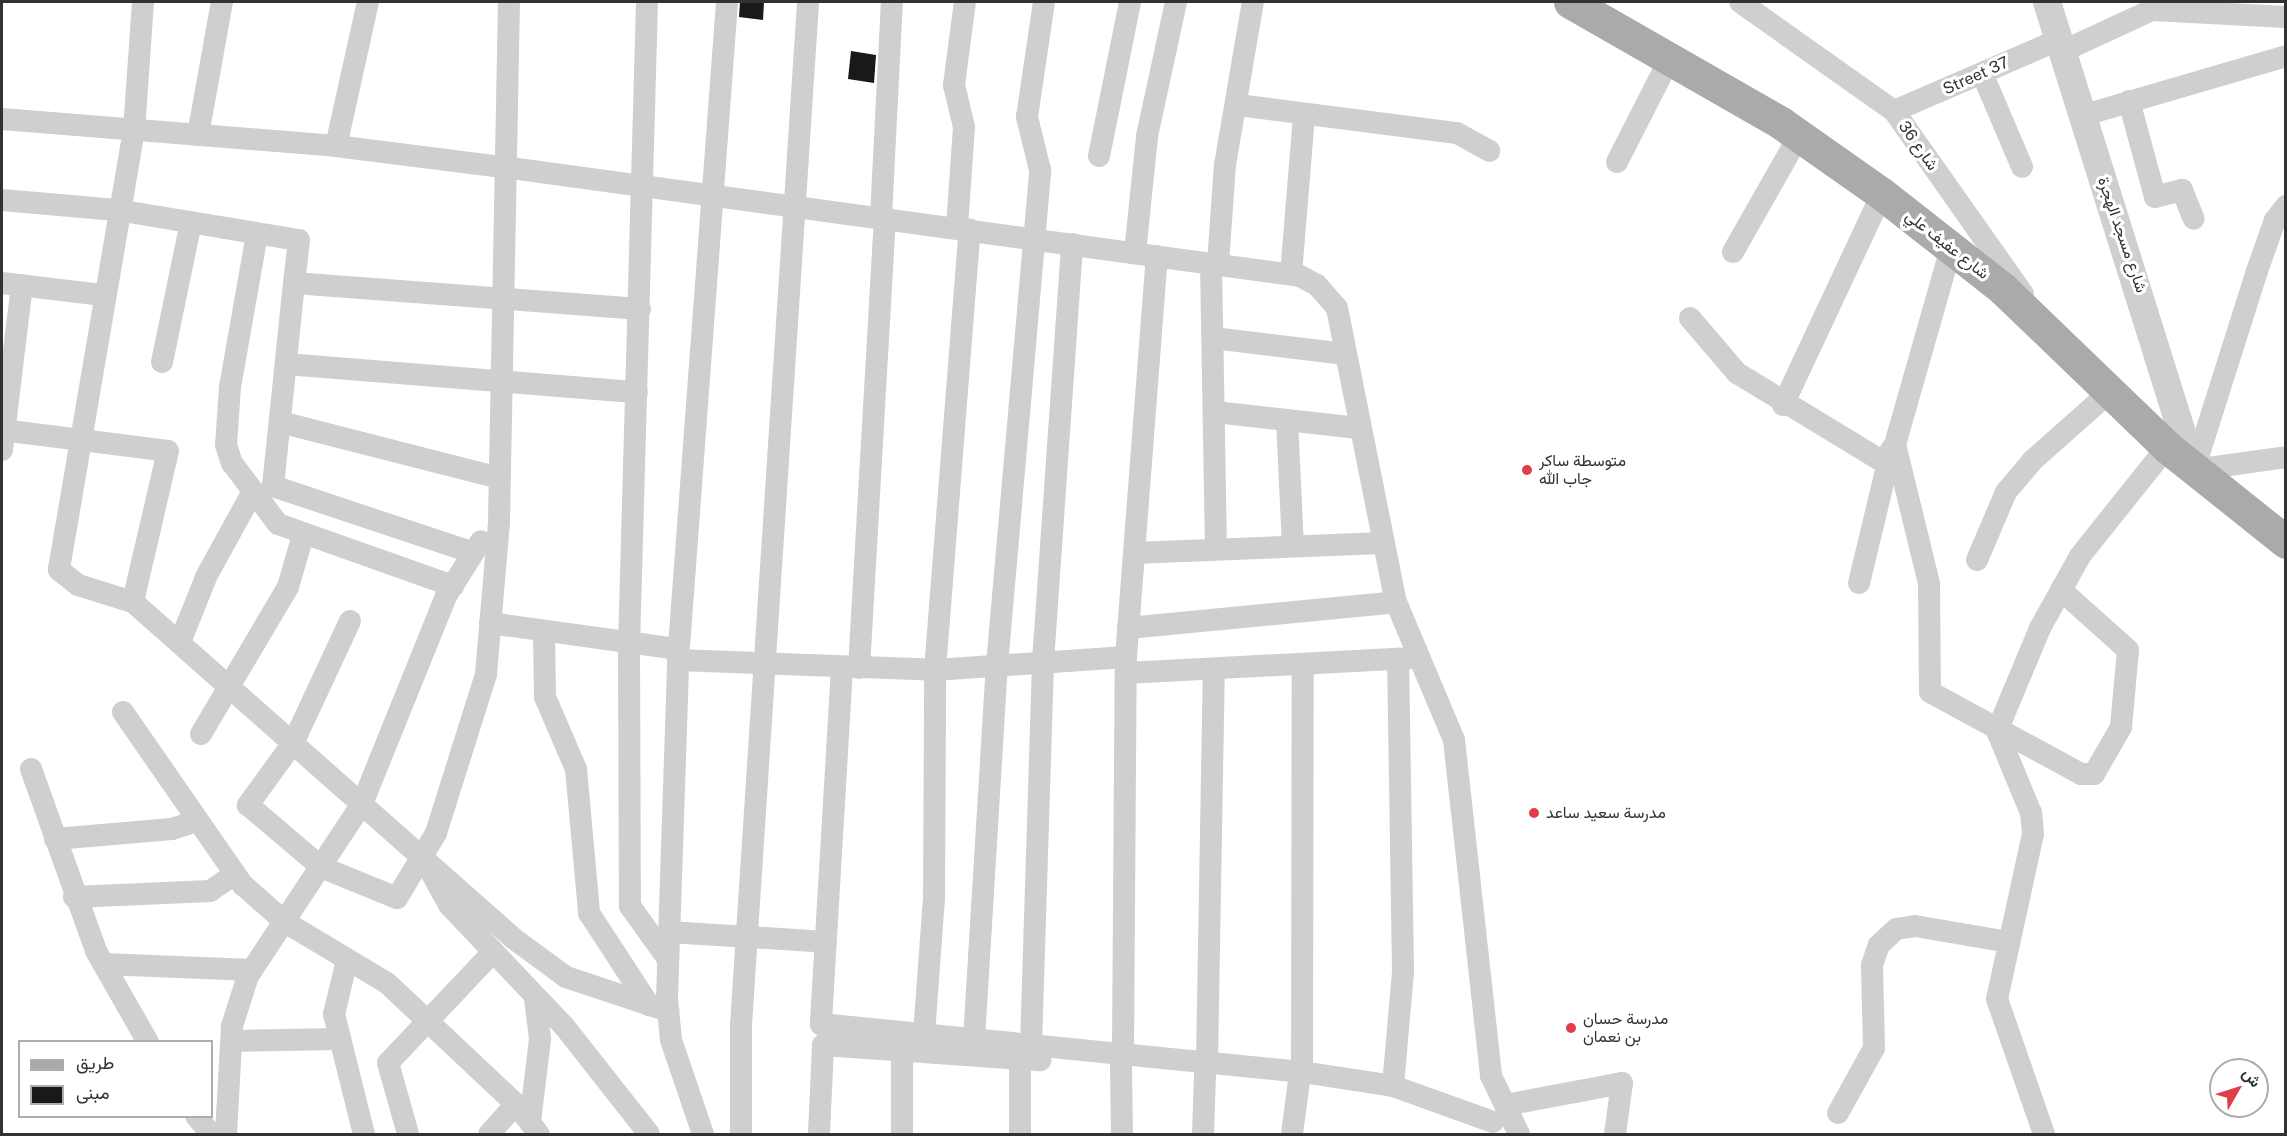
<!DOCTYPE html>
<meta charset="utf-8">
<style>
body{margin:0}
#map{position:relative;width:2287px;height:1136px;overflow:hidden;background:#fff;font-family:"Public Sans",Vazirmatn,sans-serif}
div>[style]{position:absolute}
.building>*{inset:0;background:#191919}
.minor>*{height:22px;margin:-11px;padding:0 11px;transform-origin:11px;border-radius:11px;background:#cfcfcf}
.tertiary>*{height:28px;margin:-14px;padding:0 14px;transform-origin:14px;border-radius:14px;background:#cfcfcf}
.primary>*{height:33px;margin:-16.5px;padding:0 16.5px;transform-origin:16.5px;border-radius:16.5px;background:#aaa}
.dots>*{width:16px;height:16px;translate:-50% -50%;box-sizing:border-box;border:3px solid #fff;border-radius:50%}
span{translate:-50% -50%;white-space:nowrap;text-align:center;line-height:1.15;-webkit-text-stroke:6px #fff;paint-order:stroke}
.street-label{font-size:16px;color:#323232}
.poi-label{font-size:16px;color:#323232}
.left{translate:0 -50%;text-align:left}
.frame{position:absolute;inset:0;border:3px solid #323232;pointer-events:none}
.legend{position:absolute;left:18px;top:1040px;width:195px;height:78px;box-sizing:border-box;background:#fff;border:2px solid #adadad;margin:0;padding:8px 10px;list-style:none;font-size:18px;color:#323232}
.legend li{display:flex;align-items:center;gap:12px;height:30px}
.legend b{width:30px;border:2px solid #adadad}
.north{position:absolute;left:2209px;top:1058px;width:60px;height:60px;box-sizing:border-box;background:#fff;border:2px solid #adadad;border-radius:50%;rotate:51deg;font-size:16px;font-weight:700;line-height:24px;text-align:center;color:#323232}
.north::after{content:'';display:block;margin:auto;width:21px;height:27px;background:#df3f4b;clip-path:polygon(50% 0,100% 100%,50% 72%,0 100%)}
</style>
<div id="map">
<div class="building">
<div style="clip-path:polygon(740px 2px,764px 2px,763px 20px,739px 17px)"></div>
<div style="clip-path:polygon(851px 51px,876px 55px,874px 83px,848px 79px)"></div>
</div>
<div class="minor">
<div style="left:143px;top:2px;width:128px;rotate:94deg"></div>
<div style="left:134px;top:130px;width:446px;rotate:99.7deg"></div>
<div style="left:59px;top:570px;width:24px;rotate:38deg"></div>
<div style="left:78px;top:585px;width:58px;rotate:17.2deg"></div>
<div style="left:133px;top:602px;width:507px;rotate:41.48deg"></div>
<div style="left:513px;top:938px;width:66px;rotate:36.3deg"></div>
<div style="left:566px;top:977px;width:108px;rotate:18.4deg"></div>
<div style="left:647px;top:2px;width:644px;rotate:91.6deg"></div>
<div style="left:629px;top:646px;width:260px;rotate:89.8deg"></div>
<div style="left:630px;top:906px;width:65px;rotate:54.4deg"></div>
<div style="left:1740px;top:2px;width:189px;rotate:35.3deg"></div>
<div style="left:1894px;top:111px;width:224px;rotate:54.8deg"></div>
<div style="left:2061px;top:52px;width:100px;rotate:-24.8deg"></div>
<div style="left:2152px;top:10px;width:134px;rotate:3deg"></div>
<div style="left:1982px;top:73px;width:102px;rotate:66.9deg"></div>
<div style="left:2129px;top:101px;width:99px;rotate:74.8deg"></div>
<div style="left:2155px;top:197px;width:28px;rotate:-15deg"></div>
<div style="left:2182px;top:190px;width:31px;rotate:68deg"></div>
<div style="left:1238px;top:105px;width:221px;rotate:7.3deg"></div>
<div style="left:1457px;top:133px;width:37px;rotate:29deg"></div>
<div style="left:1894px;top:111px;width:179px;rotate:-23.4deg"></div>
<div style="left:2081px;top:116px;width:214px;rotate:-16.3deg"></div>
<div style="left:2px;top:119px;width:335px;rotate:4.6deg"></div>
<div style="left:336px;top:146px;width:168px;rotate:7.2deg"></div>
<div style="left:503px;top:167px;width:804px;rotate:7.79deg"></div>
<div style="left:1300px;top:276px;width:19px;rotate:28deg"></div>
<div style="left:1317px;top:285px;width:30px;rotate:49deg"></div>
<div style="left:1337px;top:308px;width:300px;rotate:78.7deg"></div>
<div style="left:1396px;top:602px;width:150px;rotate:67.2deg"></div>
<div style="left:1454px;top:740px;width:338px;rotate:83.7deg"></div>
<div style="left:1491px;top:1076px;width:64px;rotate:64.2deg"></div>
<div style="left:198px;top:135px;width:135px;rotate:-79.8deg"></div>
<div style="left:336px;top:146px;width:148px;rotate:-77.5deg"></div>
<div style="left:1099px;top:156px;width:157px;rotate:-78.6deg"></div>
<div style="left:1617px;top:162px;width:119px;rotate:-63deg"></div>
<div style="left:2px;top:200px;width:115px;rotate:5deg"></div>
<div style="left:117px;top:210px;width:184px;rotate:9.4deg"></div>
<div style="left:299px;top:240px;width:43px;rotate:96.6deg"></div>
<div style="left:2286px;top:206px;width:18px;rotate:128deg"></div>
<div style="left:2275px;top:220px;width:54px;rotate:109.4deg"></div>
<div style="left:2257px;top:271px;width:209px;rotate:107.6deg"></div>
<div style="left:2194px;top:470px;width:93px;rotate:-8deg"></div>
<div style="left:881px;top:217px;width:215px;rotate:-87.1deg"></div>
<div style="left:957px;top:227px;width:100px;rotate:-86deg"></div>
<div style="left:964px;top:127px;width:43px;rotate:-103.4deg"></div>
<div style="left:954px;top:85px;width:84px;rotate:-82.5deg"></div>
<div style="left:257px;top:234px;width:155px;rotate:100deg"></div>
<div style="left:230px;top:387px;width:58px;rotate:93.9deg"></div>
<div style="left:226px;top:445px;width:19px;rotate:72deg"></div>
<div style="left:232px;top:463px;width:76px;rotate:53deg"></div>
<div style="left:278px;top:524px;width:186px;rotate:19.5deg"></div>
<div style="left:1951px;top:248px;width:204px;rotate:105.9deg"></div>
<div style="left:1895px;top:444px;width:143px;rotate:76.3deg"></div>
<div style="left:1929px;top:583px;width:109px;rotate:89.5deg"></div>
<div style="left:1930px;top:692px;width:172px;rotate:28.5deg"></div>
<div style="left:2081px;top:774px;width:13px"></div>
<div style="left:2094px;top:774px;width:54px;rotate:-60.1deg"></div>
<div style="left:2121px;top:727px;width:77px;rotate:-84.8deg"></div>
<div style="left:2128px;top:650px;width:90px;rotate:-138.2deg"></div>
<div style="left:1733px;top:252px;width:133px;rotate:-60.4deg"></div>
<div style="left:1135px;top:253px;width:118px;rotate:-84.1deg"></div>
<div style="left:1147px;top:136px;width:137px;rotate:-77.8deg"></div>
<div style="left:1211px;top:264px;width:285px;rotate:89deg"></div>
<div style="left:1218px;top:264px;width:99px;rotate:-86deg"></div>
<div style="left:1225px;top:165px;width:165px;rotate:-80.3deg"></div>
<div style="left:1291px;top:274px;width:160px;rotate:-85.3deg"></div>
<div style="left:2px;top:283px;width:102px;rotate:6.8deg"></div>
<div style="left:1690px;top:318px;width:72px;rotate:49.5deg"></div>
<div style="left:1737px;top:373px;width:173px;rotate:31.3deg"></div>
<div style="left:1213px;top:338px;width:133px;rotate:6.9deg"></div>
<div style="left:162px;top:362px;width:143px;rotate:-78.3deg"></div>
<div style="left:286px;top:364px;width:352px;rotate:4.6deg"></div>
<div style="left:1783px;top:405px;width:233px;rotate:-64.9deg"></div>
<div style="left:1215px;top:412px;width:144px;rotate:6.4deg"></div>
<div style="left:1287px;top:420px;width:126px;rotate:87.3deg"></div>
<div style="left:280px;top:422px;width:227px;rotate:14.3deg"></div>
<div style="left:2px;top:430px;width:167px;rotate:7.2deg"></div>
<div style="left:168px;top:451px;width:155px;rotate:103.1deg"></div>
<div style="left:2px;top:450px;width:166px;rotate:-83.1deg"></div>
<div style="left:471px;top:552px;width:209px;rotate:-161.6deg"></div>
<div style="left:273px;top:486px;width:204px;rotate:-84.1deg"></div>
<div style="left:294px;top:283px;width:347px;rotate:4.3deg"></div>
<div style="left:1134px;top:553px;width:248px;rotate:-2.3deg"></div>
<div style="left:1977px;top:560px;width:74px;rotate:-66.9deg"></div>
<div style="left:2006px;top:492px;width:42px;rotate:-49.8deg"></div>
<div style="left:2033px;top:460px;width:104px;rotate:-41.5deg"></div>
<div style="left:1859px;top:583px;width:137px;rotate:-76.5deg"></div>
<div style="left:350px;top:621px;width:135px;rotate:115deg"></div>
<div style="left:293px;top:743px;width:77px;rotate:126deg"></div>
<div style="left:248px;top:805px;width:96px;rotate:40.3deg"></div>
<div style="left:321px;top:867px;width:82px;rotate:22.2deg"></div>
<div style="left:397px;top:898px;width:76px;rotate:-59deg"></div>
<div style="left:436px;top:833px;width:167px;rotate:-72.5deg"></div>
<div style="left:486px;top:674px;width:153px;rotate:-85.1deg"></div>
<div style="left:499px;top:522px;width:520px;rotate:-88.9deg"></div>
<div style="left:490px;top:623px;width:190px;rotate:7.9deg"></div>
<div style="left:1128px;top:628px;width:269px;rotate:-5.5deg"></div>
<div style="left:544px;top:633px;width:64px;rotate:89.1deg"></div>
<div style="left:545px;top:697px;width:78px;rotate:66.7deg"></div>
<div style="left:576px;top:769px;width:145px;rotate:84.8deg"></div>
<div style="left:589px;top:913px;width:110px;rotate:56.9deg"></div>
<div style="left:180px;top:642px;width:72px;rotate:-68.1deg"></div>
<div style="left:207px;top:575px;width:91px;rotate:-61.2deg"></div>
<div style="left:678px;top:660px;width:257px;rotate:2.2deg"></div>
<div style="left:935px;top:670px;width:191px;rotate:-3.9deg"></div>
<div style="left:842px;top:668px;width:357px;rotate:93.4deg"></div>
<div style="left:821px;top:1024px;width:483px;rotate:5.7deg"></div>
<div style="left:1302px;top:1072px;width:92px;rotate:8.7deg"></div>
<div style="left:1393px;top:1086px;width:106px;rotate:19.8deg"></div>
<div style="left:859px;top:668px;width:452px;rotate:-86.7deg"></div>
<div style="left:1126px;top:673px;width:286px;rotate:-3deg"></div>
<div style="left:123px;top:712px;width:211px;rotate:55.3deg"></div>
<div style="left:243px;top:885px;width:56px;rotate:41.4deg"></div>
<div style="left:285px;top:922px;width:119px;rotate:30.9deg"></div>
<div style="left:387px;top:983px;width:177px;rotate:43.2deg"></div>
<div style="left:516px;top:1104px;width:38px;rotate:53deg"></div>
<div style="left:201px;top:734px;width:171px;rotate:-59.4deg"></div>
<div style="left:288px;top:587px;width:54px;rotate:-73.9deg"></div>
<div style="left:31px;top:769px;width:193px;rotate:70.3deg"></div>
<div style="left:96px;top:951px;width:105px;rotate:60.3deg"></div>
<div style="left:55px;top:839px;width:117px;rotate:-4.9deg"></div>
<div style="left:172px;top:829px;width:25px;rotate:-18deg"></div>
<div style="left:432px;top:874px;width:35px;rotate:61deg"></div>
<div style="left:449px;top:905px;width:167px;rotate:46.5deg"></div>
<div style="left:564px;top:1026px;width:137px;rotate:51.8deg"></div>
<div style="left:74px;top:897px;width:136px;rotate:-2.5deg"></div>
<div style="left:210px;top:891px;width:30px;rotate:-34deg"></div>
<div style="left:669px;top:932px;width:157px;rotate:3.6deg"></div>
<div style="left:347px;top:960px;width:56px;rotate:103.5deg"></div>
<div style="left:334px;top:1014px;width:124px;rotate:76deg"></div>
<div style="left:104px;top:964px;width:148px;rotate:2.3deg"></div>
<div style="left:924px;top:1034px;width:135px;rotate:-85.8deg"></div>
<div style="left:934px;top:899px;width:229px;rotate:-89.7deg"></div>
<div style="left:935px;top:670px;width:442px;rotate:-85.5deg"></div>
<div style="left:974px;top:1039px;width:375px;rotate:-86.5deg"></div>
<div style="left:997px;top:665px;width:497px;rotate:-85deg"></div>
<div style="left:1040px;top:170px;width:55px;rotate:-103.8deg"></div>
<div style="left:1027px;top:117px;width:116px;rotate:-81.6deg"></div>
<div style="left:232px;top:1041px;width:108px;rotate:-1.1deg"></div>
<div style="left:1031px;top:1045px;width:384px;rotate:-88.2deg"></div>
<div style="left:1043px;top:661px;width:418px;rotate:-86deg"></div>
<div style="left:1123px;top:1051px;width:394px;rotate:-89.6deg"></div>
<div style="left:1126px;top:657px;width:402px;rotate:-85.6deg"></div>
<div style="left:1207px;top:1061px;width:390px;rotate:-89deg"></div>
<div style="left:1121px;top:1065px;width:69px;rotate:89.2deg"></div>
<div style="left:1302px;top:1072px;width:405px;rotate:-89.9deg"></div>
<div style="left:1393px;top:1086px;width:114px;rotate:-85deg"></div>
<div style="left:1403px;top:972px;width:313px;rotate:-90.9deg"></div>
<div style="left:1505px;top:1105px;width:119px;rotate:-10.6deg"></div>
<div style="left:1622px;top:1083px;width:51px;rotate:97.8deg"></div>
<div style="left:1838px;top:1113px;width:74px;rotate:-61deg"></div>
<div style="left:1874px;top:1048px;width:83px;rotate:-91.4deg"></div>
<div style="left:1872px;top:965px;width:21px;rotate:-71deg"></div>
<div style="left:1879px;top:945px;width:23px;rotate:-43deg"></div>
<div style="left:1896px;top:929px;width:19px;rotate:-9deg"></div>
<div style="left:1915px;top:926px;width:95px;rotate:9.7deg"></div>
<div style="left:196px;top:1116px;width:23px;rotate:50deg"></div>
<div style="left:530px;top:1122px;width:84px;rotate:-83.1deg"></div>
<div style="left:540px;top:1039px;width:39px;rotate:-97deg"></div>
<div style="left:226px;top:1134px;width:108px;rotate:-86.8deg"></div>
<div style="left:232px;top:1026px;width:52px;rotate:-72.3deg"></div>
<div style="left:248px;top:976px;width:206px;rotate:-56.5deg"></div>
<div style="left:362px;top:804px;width:224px;rotate:-68deg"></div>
<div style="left:446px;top:596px;width:65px;rotate:-57.5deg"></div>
<div style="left:408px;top:1134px;width:74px;rotate:-105.7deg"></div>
<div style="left:388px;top:1063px;width:150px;rotate:-46.6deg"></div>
<div style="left:489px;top:1134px;width:40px;rotate:-48deg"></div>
<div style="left:703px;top:1134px;width:99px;rotate:-108.8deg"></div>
<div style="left:671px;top:1040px;width:41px;rotate:-95.6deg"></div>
<div style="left:667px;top:999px;width:339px;rotate:-88.1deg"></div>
<div style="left:678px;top:660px;width:660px;rotate:-85.74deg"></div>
<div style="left:741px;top:1134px;width:109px;rotate:-90deg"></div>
<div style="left:741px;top:1025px;width:1025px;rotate:-86.25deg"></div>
<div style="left:819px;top:1134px;width:89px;rotate:-87.4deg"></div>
<div style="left:823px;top:1045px;width:218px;rotate:4deg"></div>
<div style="left:902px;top:1134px;width:83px;rotate:-90deg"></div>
<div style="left:1020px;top:1134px;width:75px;rotate:-90deg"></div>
<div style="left:1203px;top:1134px;width:61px;rotate:-88.1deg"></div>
<div style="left:1292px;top:1134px;width:53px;rotate:-82.5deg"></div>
<div style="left:2044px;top:1134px;width:143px;rotate:-109.2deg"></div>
<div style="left:1997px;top:999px;width:169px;rotate:-77.7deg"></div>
<div style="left:2033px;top:834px;width:21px;rotate:-95deg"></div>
<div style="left:2031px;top:813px;width:89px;rotate:-112.5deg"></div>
<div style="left:1997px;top:731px;width:112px;rotate:-67.3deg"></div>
<div style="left:2040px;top:628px;width:82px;rotate:-60.9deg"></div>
<div style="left:2080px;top:556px;width:139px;rotate:-51.4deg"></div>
</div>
<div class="tertiary">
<div style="left:2047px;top:2px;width:491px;rotate:72.6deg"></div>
</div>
<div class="primary">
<div style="left:1570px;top:2px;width:243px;rotate:29.8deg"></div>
<div style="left:1781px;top:123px;width:123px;rotate:35.1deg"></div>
<div style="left:1882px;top:194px;width:154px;rotate:38.1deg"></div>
<div style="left:2003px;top:289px;width:228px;rotate:43.9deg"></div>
<div style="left:2167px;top:447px;width:152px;rotate:38.6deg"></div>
</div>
<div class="dots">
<div style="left:1527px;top:470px;background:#df3f4b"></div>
<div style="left:1534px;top:813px;background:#df3f4b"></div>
<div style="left:1571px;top:1028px;background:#df3f4b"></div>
</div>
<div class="street-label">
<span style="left:1976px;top:76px;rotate:-24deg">Street 37</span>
<span style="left:1918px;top:146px;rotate:55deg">شارع 36</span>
<span style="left:2122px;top:235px;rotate:71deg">شارع مسجد الهجرة</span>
<span style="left:1947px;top:245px;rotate:38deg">شارع عفيف علي</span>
</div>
<div class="poi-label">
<span class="left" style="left:1539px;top:470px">متوسطة ساكر<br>جاب الله</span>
<span class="left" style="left:1546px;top:813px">مدرسة سعيد ساعد</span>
<span class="left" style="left:1583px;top:1028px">مدرسة حسان<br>بن نعمان</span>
</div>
<div class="frame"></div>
<ul class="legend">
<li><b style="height:8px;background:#aaa"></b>طريق</li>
<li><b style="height:16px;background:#191919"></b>مبنى</li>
</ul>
<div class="north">ش</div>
</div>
